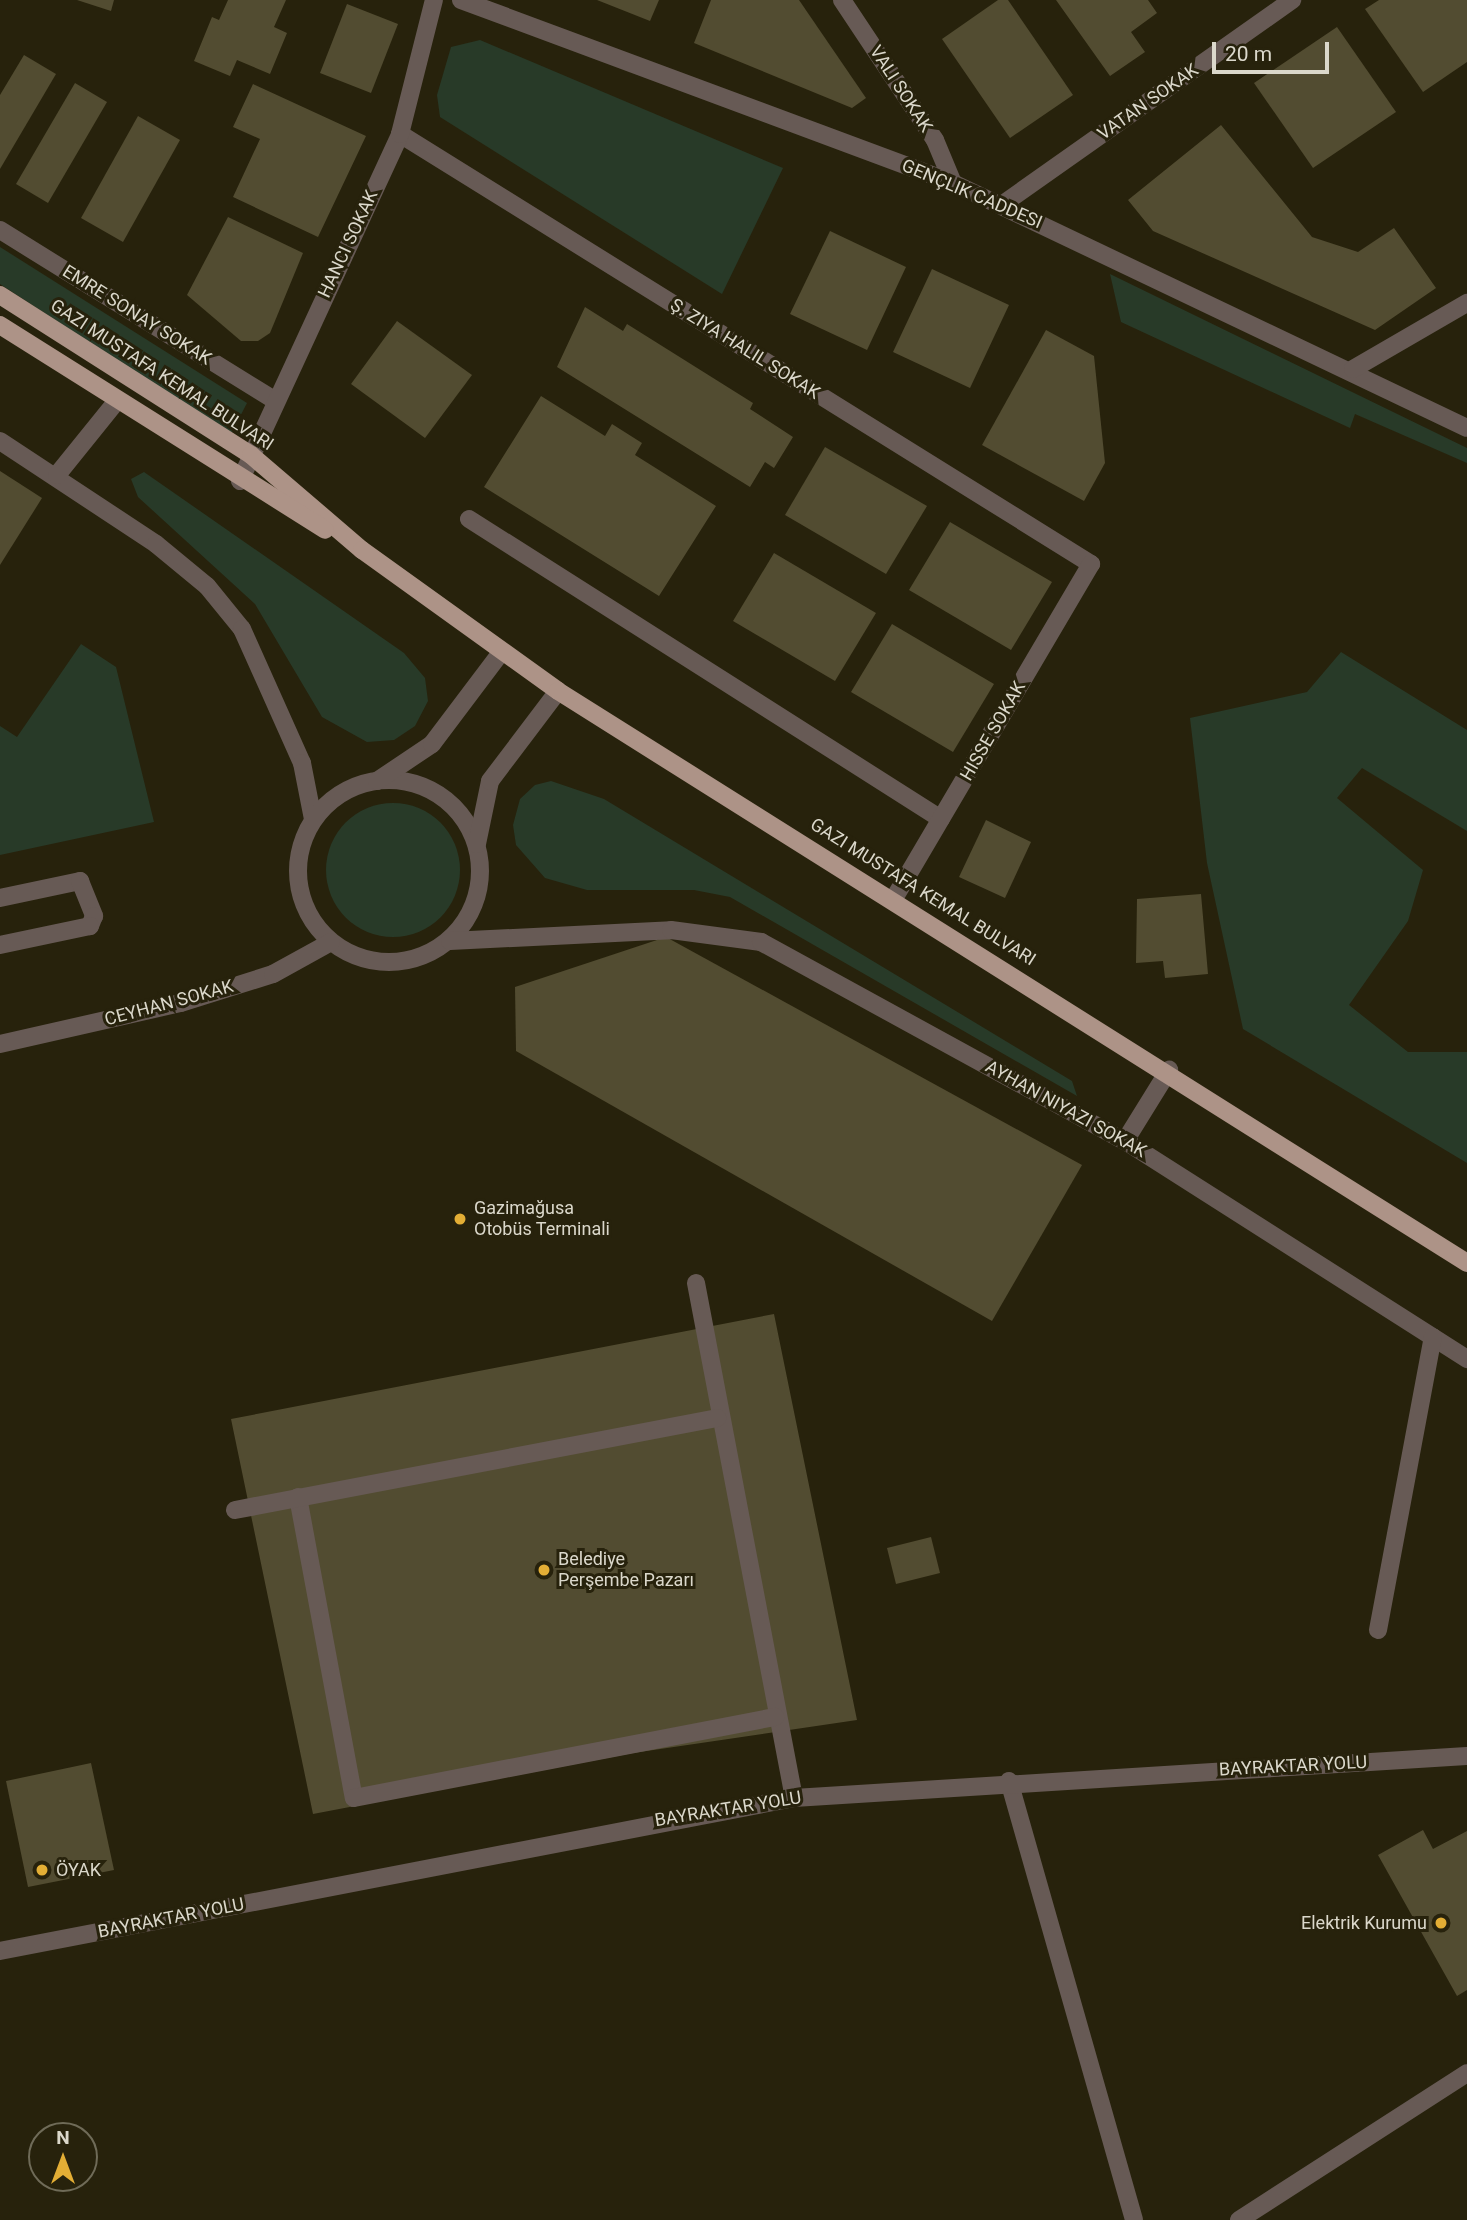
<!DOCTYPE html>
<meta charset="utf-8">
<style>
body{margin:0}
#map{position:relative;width:1467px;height:2220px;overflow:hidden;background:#27220c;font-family:Roboto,sans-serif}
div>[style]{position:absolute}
.green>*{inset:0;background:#283a28}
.round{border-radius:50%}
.building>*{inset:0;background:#524c31}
.service>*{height:18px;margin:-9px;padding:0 9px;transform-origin:9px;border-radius:9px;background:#675a55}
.minor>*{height:18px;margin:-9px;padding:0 9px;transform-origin:9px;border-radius:9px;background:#675a55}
.minor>.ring{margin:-9px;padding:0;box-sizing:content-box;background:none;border:18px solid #675a55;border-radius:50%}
.tertiary>*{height:18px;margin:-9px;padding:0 9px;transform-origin:9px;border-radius:9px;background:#675a55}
.primary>*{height:18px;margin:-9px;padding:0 9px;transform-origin:9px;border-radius:9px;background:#ad9387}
.dots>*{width:19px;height:19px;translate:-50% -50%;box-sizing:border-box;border:4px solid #27220c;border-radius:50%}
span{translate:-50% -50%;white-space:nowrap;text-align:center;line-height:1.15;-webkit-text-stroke:6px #27220c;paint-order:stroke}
.street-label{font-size:18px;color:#dbd8cb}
.poi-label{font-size:18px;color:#dbd8cb}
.left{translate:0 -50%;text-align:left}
.right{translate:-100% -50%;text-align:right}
.north{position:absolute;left:28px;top:2122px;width:70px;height:70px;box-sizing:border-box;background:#27220c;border:2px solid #6f6b58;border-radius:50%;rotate:0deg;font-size:19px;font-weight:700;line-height:28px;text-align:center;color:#dbd8cb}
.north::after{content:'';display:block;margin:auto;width:24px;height:32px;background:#e3ae35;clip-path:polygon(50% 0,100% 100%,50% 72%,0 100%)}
.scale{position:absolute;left:1212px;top:42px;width:117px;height:32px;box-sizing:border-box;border:4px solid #dbd8cb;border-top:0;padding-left:9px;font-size:21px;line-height:24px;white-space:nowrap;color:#dbd8cb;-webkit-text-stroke:5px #27220c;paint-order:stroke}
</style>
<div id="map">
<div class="green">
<div style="clip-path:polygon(480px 40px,783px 168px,722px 294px,440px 117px,437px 95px,451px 47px)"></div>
<div style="clip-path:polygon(0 247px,247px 403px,231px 434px,0 284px)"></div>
<div style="clip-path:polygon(1110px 274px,1467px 448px,1467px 463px,1355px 414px,1350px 428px,1121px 322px)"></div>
<div style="clip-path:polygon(144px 472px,404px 653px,425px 678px,428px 701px,415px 726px,394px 740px,367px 742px,322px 717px,255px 604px,138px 497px,131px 479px)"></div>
<div style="clip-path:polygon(81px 644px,116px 667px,154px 822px,0 855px,0 726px,17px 737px)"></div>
<div style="clip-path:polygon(1341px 652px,1467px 730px,1467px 831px,1362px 768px,1337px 798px,1423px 870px,1408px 921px,1349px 1005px,1408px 1052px,1467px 1052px,1467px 1163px,1243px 1029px,1207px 863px,1190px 718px,1307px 692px)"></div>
<div style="clip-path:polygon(551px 781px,604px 799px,1072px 1081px,1077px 1096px,730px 897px,694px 890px,587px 890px,545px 878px,516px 845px,513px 825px,520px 799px,535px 785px)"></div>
<div class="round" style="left:326px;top:803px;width:134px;height:134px"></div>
</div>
<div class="building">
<div style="clip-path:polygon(77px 0,114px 0,111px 11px)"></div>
<div style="clip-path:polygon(228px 0,286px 0,274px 27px,287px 33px,270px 74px,237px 60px,230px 76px,194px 61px,212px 17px,219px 20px)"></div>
<div style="clip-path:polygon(597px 0,659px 0,650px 21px)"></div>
<div style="clip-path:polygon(711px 0,799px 0,866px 98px,852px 108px,694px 43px)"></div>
<div style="clip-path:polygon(998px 0,1008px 0,1073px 95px,1010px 138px,942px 39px)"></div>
<div style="clip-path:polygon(1056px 0,1148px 0,1157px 13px,1131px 32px,1145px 52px,1110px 76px)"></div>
<div style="clip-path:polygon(1379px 0,1467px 0,1467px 62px,1423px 92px,1365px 9px)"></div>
<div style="clip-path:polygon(347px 4px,398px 24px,371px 93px,320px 73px)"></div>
<div style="clip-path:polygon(1337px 27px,1396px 112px,1313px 168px,1254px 83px)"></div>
<div style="clip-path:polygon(24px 55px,56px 74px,0 169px,0 95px)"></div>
<div style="clip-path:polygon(75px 83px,107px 102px,48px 203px,16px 184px)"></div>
<div style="clip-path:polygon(253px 84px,366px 136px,318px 237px,233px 197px,260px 139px,233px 127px)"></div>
<div style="clip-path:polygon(138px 116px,180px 140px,123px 242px,81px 218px)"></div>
<div style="clip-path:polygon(1221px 125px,1312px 237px,1358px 252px,1394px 228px,1436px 288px,1375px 330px,1153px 231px,1128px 200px)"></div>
<div style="clip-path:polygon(228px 217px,303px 253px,270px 333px,258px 341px,241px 341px,187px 295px)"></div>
<div style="clip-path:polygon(830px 231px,906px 267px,867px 350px,790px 314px)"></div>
<div style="clip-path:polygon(932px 269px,1009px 305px,970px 388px,893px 352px)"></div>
<div style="clip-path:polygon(585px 307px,623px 331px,627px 324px,753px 403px,750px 409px,793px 437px,774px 468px,765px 462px,750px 487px,557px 367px)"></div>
<div style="clip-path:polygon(397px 321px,472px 375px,425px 438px,351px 384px)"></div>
<div style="clip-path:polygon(1046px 330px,1094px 356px,1105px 463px,1084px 501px,982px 445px)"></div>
<div style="clip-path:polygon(541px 396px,605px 436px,612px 424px,642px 443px,635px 455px,716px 506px,659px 596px,484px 487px)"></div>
<div style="clip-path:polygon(825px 447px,927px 506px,886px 574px,785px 515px)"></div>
<div style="clip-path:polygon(0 471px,42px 498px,0 565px)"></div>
<div style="clip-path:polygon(950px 522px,1052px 582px,1011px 650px,909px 590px)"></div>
<div style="clip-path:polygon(774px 553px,876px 613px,835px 681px,733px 621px)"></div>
<div style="clip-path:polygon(892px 624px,994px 684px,953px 752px,851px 692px)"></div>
<div style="clip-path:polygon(986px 820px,1031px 842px,1005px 898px,959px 877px)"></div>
<div style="clip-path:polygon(1201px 894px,1208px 974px,1165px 978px,1163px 961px,1136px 963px,1137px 899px)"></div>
<div style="clip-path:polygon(666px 937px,1082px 1165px,992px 1321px,516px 1051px,515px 987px)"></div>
<div style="clip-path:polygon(774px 1314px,857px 1720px,633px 1753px,313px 1814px,231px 1419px)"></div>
<div style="clip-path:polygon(931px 1537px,940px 1573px,896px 1584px,887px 1548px)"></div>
<div style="clip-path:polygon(91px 1763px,114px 1870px,28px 1887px,6px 1781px)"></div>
<div style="clip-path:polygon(1423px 1830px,1433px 1849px,1467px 1831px,1467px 1990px,1457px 1996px,1378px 1855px)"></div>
</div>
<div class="service">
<div style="left:469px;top:519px;width:559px;rotate:32.44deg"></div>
<div style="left:0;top:898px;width:82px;rotate:-12deg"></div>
<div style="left:80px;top:881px;width:38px;rotate:68deg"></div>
<div style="left:94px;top:916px;width:11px;rotate:112deg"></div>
<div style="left:90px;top:926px;width:92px;rotate:168.1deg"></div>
<div style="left:696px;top:1283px;width:524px;rotate:79.23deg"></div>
<div style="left:298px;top:1497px;width:306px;rotate:79.5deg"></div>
<div style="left:354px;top:1798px;width:429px;rotate:-10.9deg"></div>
<div style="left:235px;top:1510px;width:491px;rotate:-10.8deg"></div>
<div style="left:1009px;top:1781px;width:456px;rotate:74.1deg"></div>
</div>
<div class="minor">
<div style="left:461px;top:0;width:525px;rotate:20.4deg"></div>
<div style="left:953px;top:183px;width:569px;rotate:25.48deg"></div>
<div style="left:842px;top:0;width:168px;rotate:56.4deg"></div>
<div style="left:935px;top:140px;width:47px;rotate:67.3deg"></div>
<div style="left:400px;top:134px;width:814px;rotate:31.89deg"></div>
<div style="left:1091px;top:564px;width:388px;rotate:120.5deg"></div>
<div style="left:1003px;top:204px;width:354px;rotate:-35.2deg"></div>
<div style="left:0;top:230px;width:322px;rotate:31.8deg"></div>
<div style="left:1353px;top:369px;width:132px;rotate:-30.1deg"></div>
<div style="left:0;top:441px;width:187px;rotate:33.4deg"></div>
<div style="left:156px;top:544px;width:66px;rotate:39.5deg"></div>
<div style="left:207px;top:586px;width:55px;rotate:50.9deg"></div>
<div style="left:242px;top:629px;width:147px;rotate:65.9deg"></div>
<div style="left:302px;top:763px;width:57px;rotate:78.9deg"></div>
<div style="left:57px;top:475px;width:94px;rotate:-51.1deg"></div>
<div style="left:240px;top:481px;width:382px;rotate:-65.2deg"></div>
<div style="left:400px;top:134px;width:138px;rotate:-75.8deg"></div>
<div class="ring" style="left:298px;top:780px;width:164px;height:164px"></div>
<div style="left:377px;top:781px;width:66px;rotate:-33.9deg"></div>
<div style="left:432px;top:744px;width:116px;rotate:-53deg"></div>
<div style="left:477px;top:844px;width:64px;rotate:-78.3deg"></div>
<div style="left:490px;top:781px;width:113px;rotate:-52.9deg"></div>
<div style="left:450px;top:941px;width:221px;rotate:-2.8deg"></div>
<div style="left:671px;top:930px;width:91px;rotate:7.6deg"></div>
<div style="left:761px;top:942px;width:415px;rotate:28.7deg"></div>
<div style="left:1125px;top:1141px;width:406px;rotate:32.5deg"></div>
<div style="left:0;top:1044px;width:186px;rotate:-12.8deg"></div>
<div style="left:181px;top:1003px;width:96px;rotate:-17.5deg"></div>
<div style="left:273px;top:974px;width:66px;rotate:-28.9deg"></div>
<div style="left:1125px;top:1141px;width:84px;rotate:-58.2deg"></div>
<div style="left:1378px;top:1630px;width:298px;rotate:-79.4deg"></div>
<div style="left:1239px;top:2220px;width:271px;rotate:-32.8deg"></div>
</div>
<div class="tertiary">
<div style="left:0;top:1951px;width:809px;rotate:-10.91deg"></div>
<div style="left:794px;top:1798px;width:674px;rotate:-3.57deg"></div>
</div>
<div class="primary">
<div style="left:0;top:295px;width:298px;rotate:32.5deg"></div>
<div style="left:251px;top:455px;width:146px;rotate:40.6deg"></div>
<div style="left:362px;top:550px;width:241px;rotate:35.7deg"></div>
<div style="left:558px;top:691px;width:1074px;rotate:32.18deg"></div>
<div style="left:0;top:325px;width:384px;rotate:32.2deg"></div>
</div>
<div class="dots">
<div style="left:460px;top:1219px;background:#e3ae35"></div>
<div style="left:544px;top:1570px;background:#e3ae35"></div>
<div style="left:42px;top:1870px;background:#e3ae35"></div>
<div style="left:1441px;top:1923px;background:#e3ae35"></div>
</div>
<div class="street-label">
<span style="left:901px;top:89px;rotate:57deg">VALI SOKAK</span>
<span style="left:1148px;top:102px;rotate:-35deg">VATAN SOKAK</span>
<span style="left:972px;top:194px;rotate:23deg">GENÇLIK CADDESI</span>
<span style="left:348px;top:244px;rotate:-65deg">HANCI SOKAK</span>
<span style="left:137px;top:315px;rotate:32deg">EMRE SONAY SOKAK</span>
<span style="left:745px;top:349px;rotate:32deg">Ş. ZIYA HALIL SOKAK</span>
<span style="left:162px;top:375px;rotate:33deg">GAZI MUSTAFA KEMAL BULVARI</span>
<span style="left:993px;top:731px;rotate:-60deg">HISSE SOKAK</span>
<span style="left:923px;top:892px;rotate:32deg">GAZI MUSTAFA KEMAL BULVARI</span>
<span style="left:169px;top:1003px;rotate:-15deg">CEYHAN SOKAK</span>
<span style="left:1066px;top:1109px;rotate:29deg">AYHAN NIYAZI SOKAK</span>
<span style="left:1293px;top:1766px;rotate:-3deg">BAYRAKTAR YOLU</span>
<span style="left:728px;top:1809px;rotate:-9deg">BAYRAKTAR YOLU</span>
<span style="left:171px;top:1918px;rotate:-11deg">BAYRAKTAR YOLU</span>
</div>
<div class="poi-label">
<span class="left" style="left:474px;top:1219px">Gazimağusa<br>Otobüs Terminali</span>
<span class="left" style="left:558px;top:1570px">Belediye<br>Perşembe Pazarı</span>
<span class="left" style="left:56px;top:1870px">ÖYAK</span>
<span class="right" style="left:1427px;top:1923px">Elektrik Kurumu</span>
</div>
<div class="north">N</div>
<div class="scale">20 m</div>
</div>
